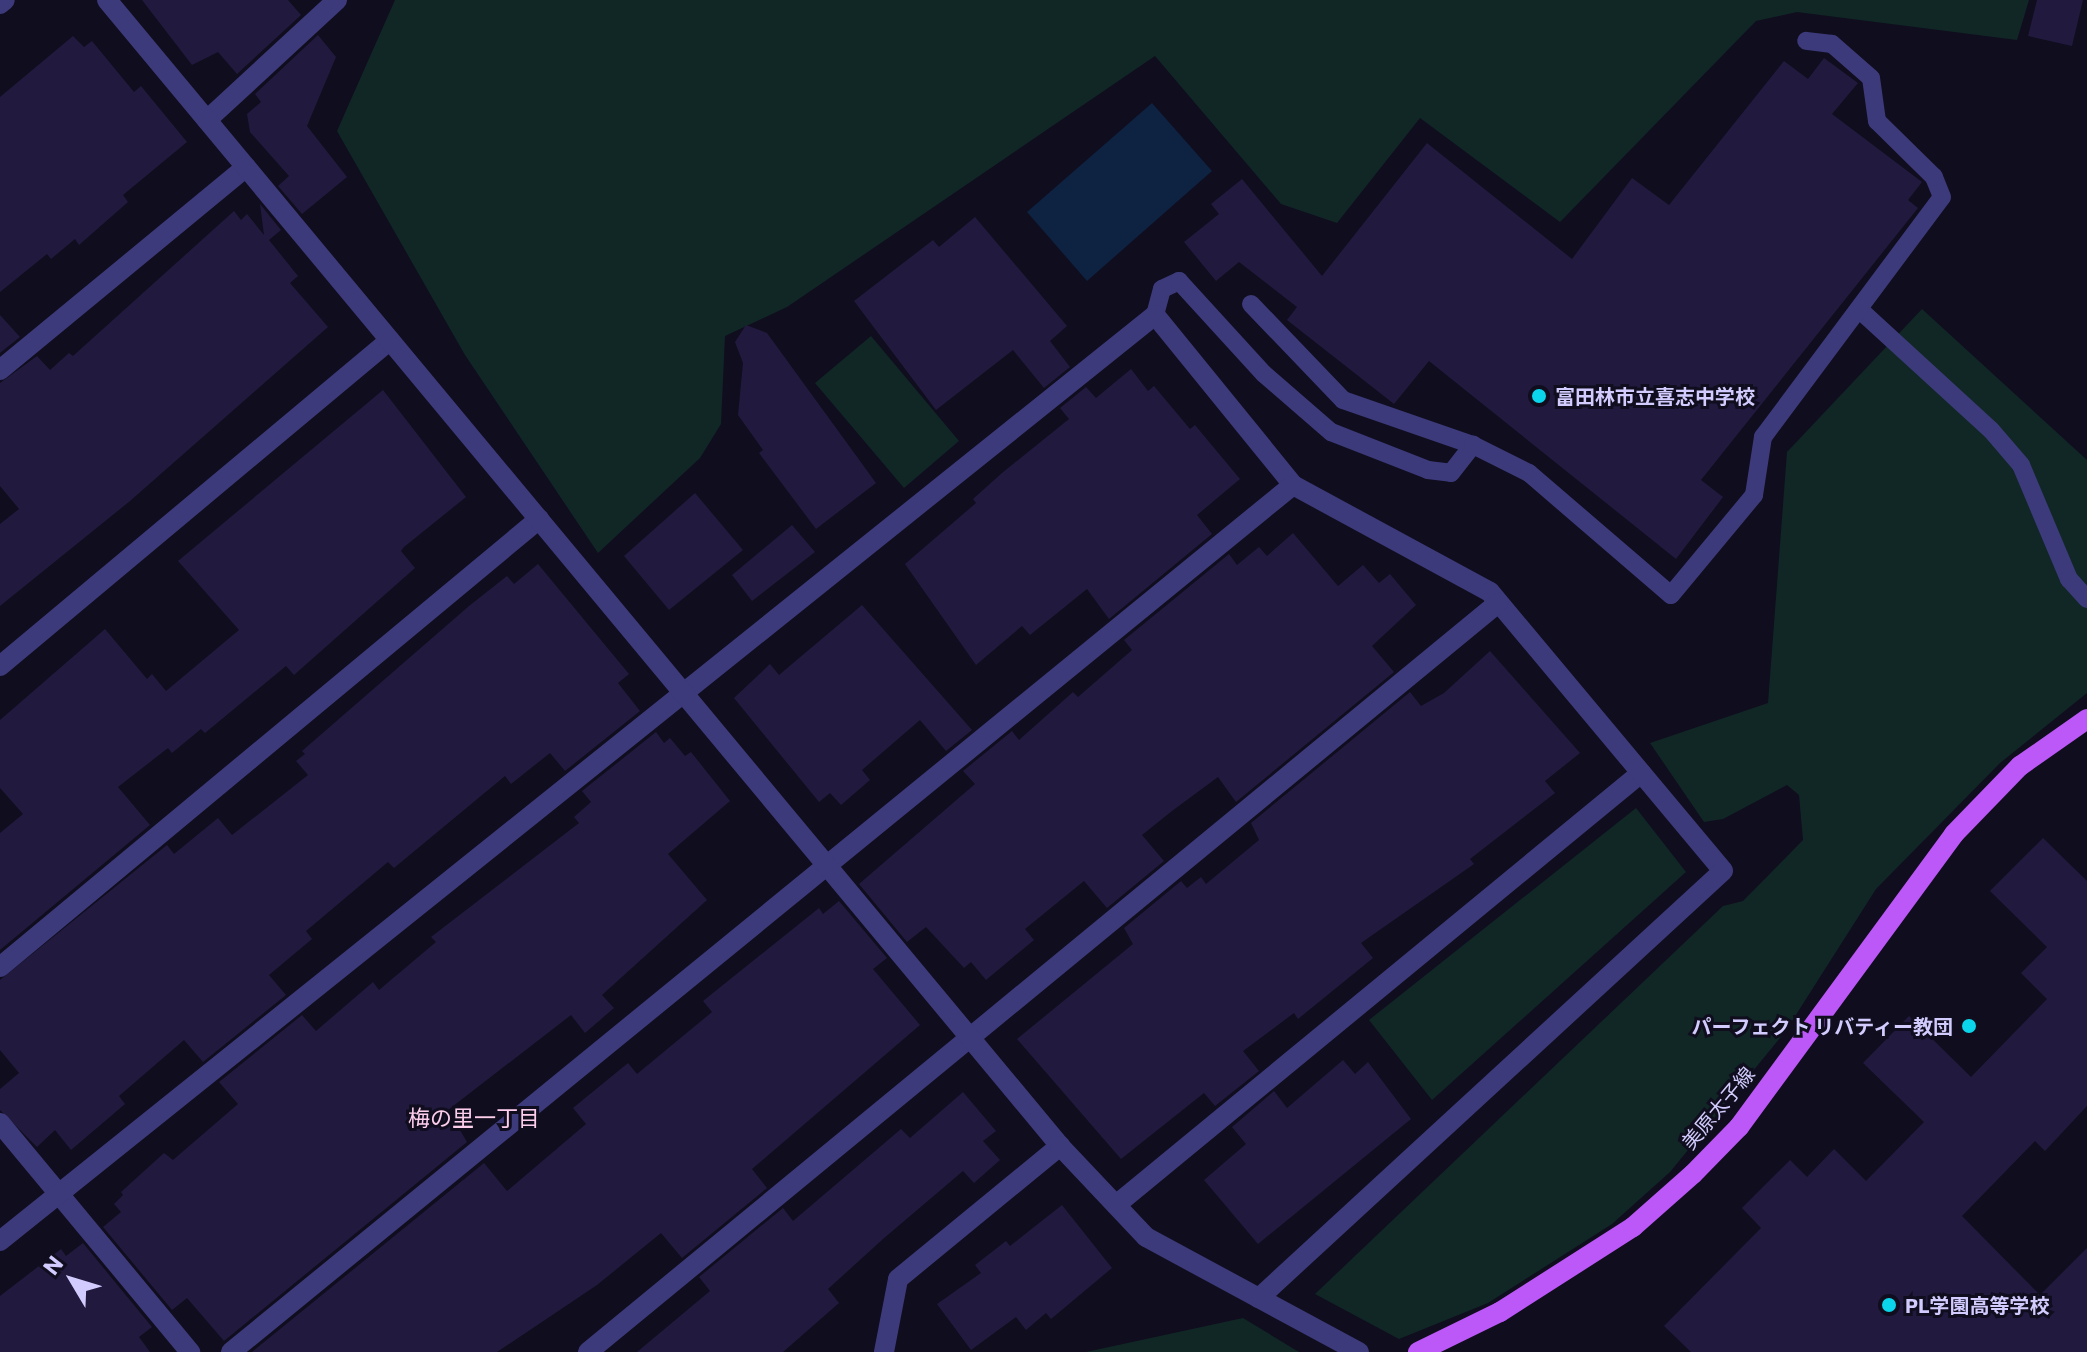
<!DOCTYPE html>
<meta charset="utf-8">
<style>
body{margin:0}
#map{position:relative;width:2087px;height:1352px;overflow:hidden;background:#100d1e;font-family:Commissioner,"Noto Sans JP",sans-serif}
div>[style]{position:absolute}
.green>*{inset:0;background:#102726}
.water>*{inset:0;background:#0e2241}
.building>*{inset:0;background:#211a3e}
.service>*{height:18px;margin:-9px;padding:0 9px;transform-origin:9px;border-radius:9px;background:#3c3a7b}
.minor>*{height:20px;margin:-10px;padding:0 10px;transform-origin:10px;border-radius:10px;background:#3c3a7b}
.tertiary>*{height:20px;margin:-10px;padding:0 10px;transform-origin:10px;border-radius:10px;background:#3c3a7b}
.primary>*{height:20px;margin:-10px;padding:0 10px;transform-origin:10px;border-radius:10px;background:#bb58f7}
.dots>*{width:22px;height:22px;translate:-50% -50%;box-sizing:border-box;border:4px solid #100d1e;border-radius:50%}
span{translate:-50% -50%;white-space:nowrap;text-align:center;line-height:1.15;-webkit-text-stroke:6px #100d1e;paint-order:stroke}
.poi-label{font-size:20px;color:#d1ccfd;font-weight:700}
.left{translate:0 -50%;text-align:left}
.right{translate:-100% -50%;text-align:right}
.street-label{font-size:20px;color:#d1ccfd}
.neighbourhood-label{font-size:22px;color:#fdceec}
.north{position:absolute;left:32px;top:1240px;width:80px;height:80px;-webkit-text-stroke:6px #100d1e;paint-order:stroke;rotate:308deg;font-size:22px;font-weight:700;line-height:32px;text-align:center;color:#d1ccfd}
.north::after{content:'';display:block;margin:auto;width:28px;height:36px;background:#d1ccfd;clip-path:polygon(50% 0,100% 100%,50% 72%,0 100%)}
</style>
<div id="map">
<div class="green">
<div style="clip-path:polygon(395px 0,2029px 0,2017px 40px,1797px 12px,1756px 21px,1560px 222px,1420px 118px,1337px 223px,1281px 204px,1155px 56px,787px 307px,725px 336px,721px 424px,700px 458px,598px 553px,465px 355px,337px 131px)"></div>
<div style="clip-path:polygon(1922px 309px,2087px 460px,2087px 693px,2000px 763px,1876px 889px,1785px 1032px,1670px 1172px,1612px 1224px,1488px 1303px,1399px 1339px,1315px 1294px,1723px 906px,1743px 901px,1803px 840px,1799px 795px,1787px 785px,1723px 819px,1704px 822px,1650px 743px,1768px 703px,1787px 452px)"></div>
<div style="clip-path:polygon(871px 336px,959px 441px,904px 488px,815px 383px)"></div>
<div style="clip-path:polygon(1636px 808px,1686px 872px,1432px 1100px,1369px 1020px)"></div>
<div style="clip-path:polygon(1243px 1318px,1299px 1352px,1086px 1352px)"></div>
</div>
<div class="water">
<div style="clip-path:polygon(1152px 103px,1212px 171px,1087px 281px,1027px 212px)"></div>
</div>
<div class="building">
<div style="clip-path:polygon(142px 0,288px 0,301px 15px,237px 74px,218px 52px,192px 65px)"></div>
<div style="clip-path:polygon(2037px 0,2083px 0,2072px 46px,2028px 36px)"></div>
<div style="clip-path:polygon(318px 35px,336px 57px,307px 126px,347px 177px,302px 214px,278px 186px,289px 176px,250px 132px,247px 114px,261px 102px,255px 94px)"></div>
<div style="clip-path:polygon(73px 36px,84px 47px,92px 41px,134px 92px,141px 86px,187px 142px,123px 195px,128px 202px,79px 245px,75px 239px,51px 259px,47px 254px,0 292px,0 97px)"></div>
<div style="clip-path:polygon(1824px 58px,1858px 83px,1832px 114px,1922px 182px,1908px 200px,1918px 208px,1701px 480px,1723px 497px,1676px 559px,1429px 361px,1394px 404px,1287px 320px,1297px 307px,1239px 262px,1216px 281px,1184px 242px,1219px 214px,1211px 204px,1242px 179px,1322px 276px,1427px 143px,1572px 259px,1632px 178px,1669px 205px,1784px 61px,1808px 79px)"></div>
<div style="clip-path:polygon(260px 204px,281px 230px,269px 240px,298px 276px,290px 283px,328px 327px,130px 501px,0 606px,0 524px,19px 509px,0 486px,0 383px,37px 356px,50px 370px,69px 353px,73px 356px,234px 211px,241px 220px,247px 214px,264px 235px)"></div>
<div style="clip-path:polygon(975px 217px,1067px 326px,1050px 341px,1070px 367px,1044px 388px,1013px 350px,936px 410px,854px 301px,933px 240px,939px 247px)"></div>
<div style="clip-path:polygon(0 315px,20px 337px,0 353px)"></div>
<div style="clip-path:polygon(746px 325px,767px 333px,876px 483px,816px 529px,759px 453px,763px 450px,738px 415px,743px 363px,735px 342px)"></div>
<div style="clip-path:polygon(1131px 369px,1148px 391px,1154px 386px,1190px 429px,1195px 425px,1240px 479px,1197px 515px,1212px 534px,1109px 619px,1087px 589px,1030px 635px,1022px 626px,976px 665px,905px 564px,976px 503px,973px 499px,1002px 473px,1069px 419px,1060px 408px,1086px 387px,1096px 398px)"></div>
<div style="clip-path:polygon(383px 390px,466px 497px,404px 547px,401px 551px,415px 568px,294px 675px,286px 666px,205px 733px,201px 729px,172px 753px,168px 748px,118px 787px,150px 825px,0 950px,0 833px,23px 814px,0 788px,0 720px,105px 629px,147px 679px,152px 674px,166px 691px,239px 630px,178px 561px)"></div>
<div style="clip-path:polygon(695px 493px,743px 550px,669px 610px,624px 556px)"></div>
<div style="clip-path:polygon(792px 525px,815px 552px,752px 601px,732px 575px)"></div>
<div style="clip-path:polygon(1293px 533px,1338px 586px,1363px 565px,1379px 583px,1390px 574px,1416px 605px,1372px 646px,1394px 672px,1236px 802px,1218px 777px,1172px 811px,1142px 835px,1164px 861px,1107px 908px,1084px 881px,1025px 929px,1034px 940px,986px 980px,971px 962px,964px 968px,926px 927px,907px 942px,859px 884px,975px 784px,963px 771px,1012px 731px,1019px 740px,1073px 692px,1078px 697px,1132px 650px,1124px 640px,1229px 554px,1237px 565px,1259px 547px,1267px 556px)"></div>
<div style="clip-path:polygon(538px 564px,629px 674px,618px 683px,640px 711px,565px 771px,550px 753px,511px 784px,505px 776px,394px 868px,388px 862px,306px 931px,312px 939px,269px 975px,286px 995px,203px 1062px,184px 1040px,119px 1096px,125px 1104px,71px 1150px,55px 1130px,37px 1147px,0 1110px,0 1089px,19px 1073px,0 1050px,0 980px,167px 845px,174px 854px,218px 818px,232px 835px,308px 775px,296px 761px,305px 754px,302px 751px,469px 606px,507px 576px,514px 584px)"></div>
<div style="clip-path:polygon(862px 605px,972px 730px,946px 751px,920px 720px,862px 770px,870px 780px,841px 805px,830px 793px,819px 802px,734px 698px,770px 664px,779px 675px)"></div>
<div style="clip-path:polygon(1490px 651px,1580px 753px,1545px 781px,1555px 793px,1470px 859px,1474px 864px,1361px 943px,1373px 958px,1298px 1019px,1294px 1013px,1243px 1051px,1259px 1071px,1215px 1106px,1204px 1093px,1121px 1159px,1017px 1039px,1133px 944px,1124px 928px,1181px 881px,1187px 888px,1201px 877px,1206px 884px,1259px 840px,1251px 823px,1410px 692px,1421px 706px,1444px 693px)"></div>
<div style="clip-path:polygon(656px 732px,664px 743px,670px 738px,685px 756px,691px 752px,730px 801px,668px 854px,707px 900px,602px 995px,614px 1008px,585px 1033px,571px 1015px,448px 1110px,467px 1142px,224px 1341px,187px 1298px,172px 1310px,103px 1227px,121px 1212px,114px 1204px,123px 1195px,121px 1192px,164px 1153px,173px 1160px,238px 1104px,219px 1082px,302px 1015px,316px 1031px,373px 982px,379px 990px,436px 942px,431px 937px,579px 823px,574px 817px,591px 802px,582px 791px)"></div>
<div style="clip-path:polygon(2043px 838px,2087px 881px,2087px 1106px,2045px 1151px,2035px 1141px,1962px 1216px,2040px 1295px,2087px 1248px,2087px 1352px,1691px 1352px,1664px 1326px,1761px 1228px,1742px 1208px,1790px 1160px,1807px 1177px,1834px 1149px,1866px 1181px,1924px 1122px,1863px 1063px,1909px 1016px,1971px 1077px,2047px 999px,2021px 973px,2047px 947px,1990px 891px)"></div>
<div style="clip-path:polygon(839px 901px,887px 958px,873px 969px,920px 1025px,752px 1169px,767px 1188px,682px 1258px,661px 1233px,597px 1285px,497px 1352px,252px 1352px,484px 1163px,507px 1191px,586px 1124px,573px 1108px,628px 1063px,637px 1074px,712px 1012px,703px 1001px,819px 908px,823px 914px)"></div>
<div style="clip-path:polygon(1343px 1060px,1355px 1074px,1368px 1062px,1411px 1119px,1258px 1244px,1204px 1180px,1246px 1144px,1232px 1127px,1274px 1091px,1287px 1108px)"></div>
<div style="clip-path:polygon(963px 1092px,996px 1131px,983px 1141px,1000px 1160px,974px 1183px,963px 1171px,883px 1239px,828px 1289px,839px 1303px,783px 1352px,637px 1352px,710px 1291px,699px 1277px,783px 1208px,793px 1221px,901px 1129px,910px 1138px)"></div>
<div style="clip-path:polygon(1062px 1205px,1112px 1268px,1051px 1319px,1046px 1313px,1026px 1330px,1016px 1317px,971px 1350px,937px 1304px,981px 1273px,975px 1265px,1006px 1241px,1010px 1246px)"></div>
<div style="clip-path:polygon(83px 1243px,152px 1327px,139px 1337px,150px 1352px,0 1352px,0 1296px,61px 1249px,66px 1256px)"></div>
</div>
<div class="service">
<div style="left:1251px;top:304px;width:133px;rotate:46.2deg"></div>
<div style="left:1343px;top:400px;width:138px;rotate:19.1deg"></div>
<div style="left:1861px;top:311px;width:176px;rotate:42.5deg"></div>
<div style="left:1991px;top:430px;width:46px;rotate:49.4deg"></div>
<div style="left:2021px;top:465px;width:124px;rotate:67.2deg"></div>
<div style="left:2069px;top:579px;width:27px;rotate:48deg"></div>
<div style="left:1155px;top:315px;width:27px;rotate:-75deg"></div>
<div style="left:1162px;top:289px;width:19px;rotate:-25deg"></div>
<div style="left:1179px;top:281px;width:126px;rotate:47.6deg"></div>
<div style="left:1264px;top:374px;width:89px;rotate:40.9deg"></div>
<div style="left:1331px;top:432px;width:104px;rotate:21.4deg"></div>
<div style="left:1428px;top:470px;width:23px;rotate:7deg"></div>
<div style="left:1451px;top:473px;width:36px;rotate:-52deg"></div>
<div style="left:1473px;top:445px;width:63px;rotate:26.6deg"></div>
<div style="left:1529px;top:473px;width:187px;rotate:40.7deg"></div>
<div style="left:1671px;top:595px;width:130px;rotate:-50.3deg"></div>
<div style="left:1754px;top:495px;width:59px;rotate:-81.2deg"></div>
<div style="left:1763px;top:437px;width:299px;rotate:-53.3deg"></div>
<div style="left:1942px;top:197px;width:22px;rotate:-112deg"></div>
<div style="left:1934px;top:177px;width:80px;rotate:-135.5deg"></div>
<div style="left:1877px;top:121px;width:43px;rotate:-97.9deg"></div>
<div style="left:1871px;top:78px;width:52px;rotate:-138.9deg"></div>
<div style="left:1832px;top:44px;width:26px;rotate:-173deg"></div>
</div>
<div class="minor">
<div style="left:207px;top:120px;width:177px;rotate:-42.7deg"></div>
<div style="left:0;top:370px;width:319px;rotate:-39.5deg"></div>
<div style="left:0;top:666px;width:508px;rotate:-39.89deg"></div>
<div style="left:0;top:967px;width:701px;rotate:-39.73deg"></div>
<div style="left:0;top:1123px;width:298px;rotate:50.3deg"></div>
<div style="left:1116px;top:1205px;width:680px;rotate:-39.45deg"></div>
<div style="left:0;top:1241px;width:1480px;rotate:-38.72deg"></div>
<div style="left:1155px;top:315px;width:219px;rotate:50.9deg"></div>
<div style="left:1293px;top:485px;width:224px;rotate:28.5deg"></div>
<div style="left:1490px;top:592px;width:363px;rotate:50.1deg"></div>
<div style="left:1723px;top:871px;width:631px;rotate:137.38deg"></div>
<div style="left:231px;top:1352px;width:1371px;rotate:-39.23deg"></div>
<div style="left:588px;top:1352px;width:1179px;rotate:-39.46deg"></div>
<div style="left:884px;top:1352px;width:74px;rotate:-79.1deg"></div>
<div style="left:898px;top:1279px;width:210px;rotate:-39.4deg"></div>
</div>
<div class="tertiary">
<div style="left:107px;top:0;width:1490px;rotate:50.25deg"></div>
<div style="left:1060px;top:1146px;width:125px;rotate:46.6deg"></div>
<div style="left:1146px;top:1237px;width:242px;rotate:28.4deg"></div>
<div style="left:0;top:4px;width:6px;rotate:-39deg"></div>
</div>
<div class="primary">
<div style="left:1418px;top:1352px;width:91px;rotate:-26deg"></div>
<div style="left:1500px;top:1312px;width:158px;rotate:-32.6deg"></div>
<div style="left:1633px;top:1227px;width:80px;rotate:-41.5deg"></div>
<div style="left:1693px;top:1174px;width:66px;rotate:-45.6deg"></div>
<div style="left:1739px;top:1127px;width:363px;rotate:-53.7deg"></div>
<div style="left:1954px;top:834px;width:95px;rotate:-45.9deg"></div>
<div style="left:2020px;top:766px;width:82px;rotate:-35deg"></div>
</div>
<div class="dots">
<div style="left:1539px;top:396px;background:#0bd5ea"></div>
<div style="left:1969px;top:1026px;background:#0bd5ea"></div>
<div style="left:1889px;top:1305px;background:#0bd5ea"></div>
</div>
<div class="poi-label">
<span class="left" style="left:1555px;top:396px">富田林市立喜志中学校</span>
<span class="right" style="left:1953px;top:1026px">パーフェクト リバティー教団</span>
<span class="left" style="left:1905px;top:1305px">PL学園高等学校</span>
</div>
<div class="street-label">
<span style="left:1718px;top:1108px;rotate:-50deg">美原太子線</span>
</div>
<div class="neighbourhood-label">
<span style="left:474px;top:1118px">梅の里一丁目</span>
</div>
<div class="north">N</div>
</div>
